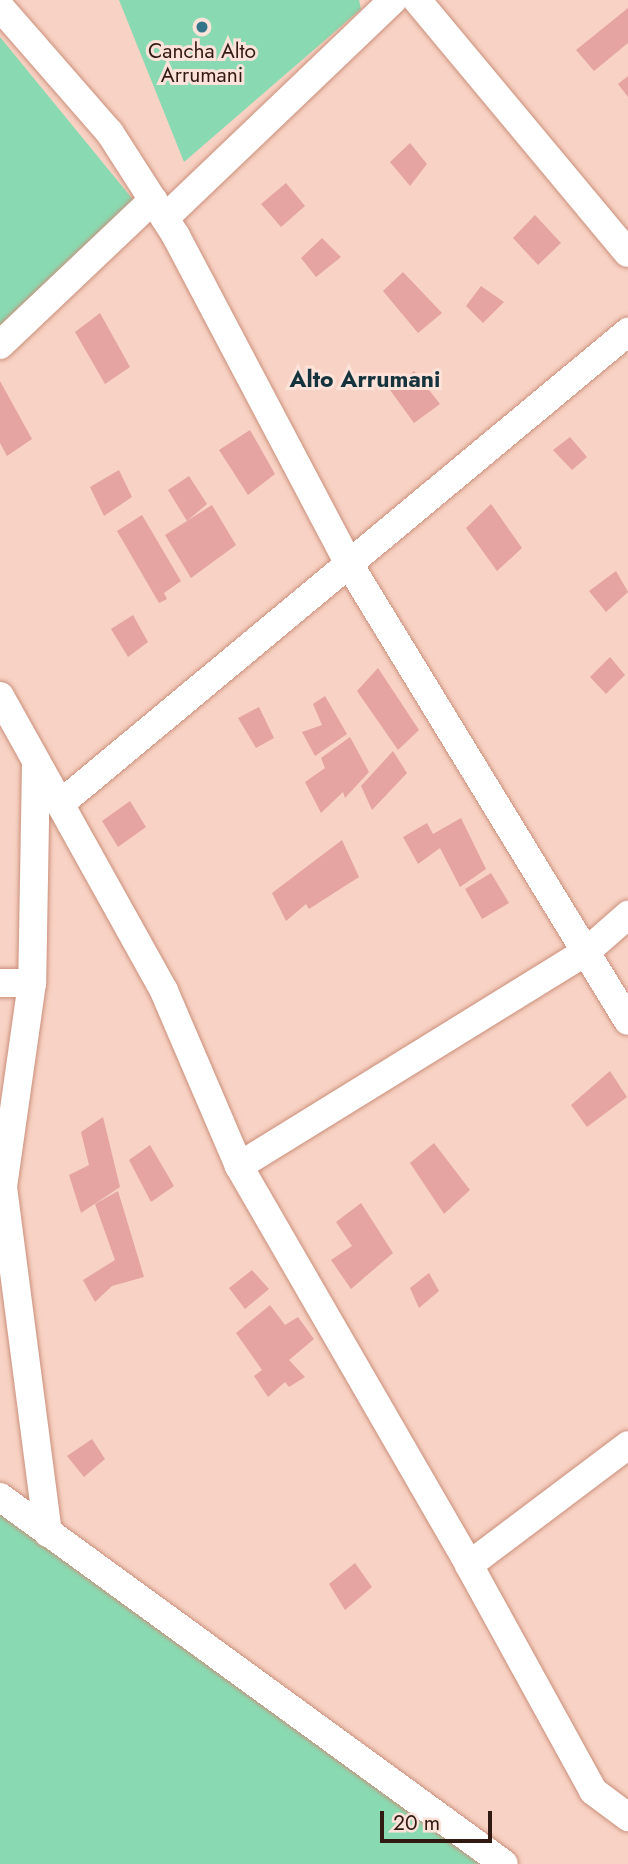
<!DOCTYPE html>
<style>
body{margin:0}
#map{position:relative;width:628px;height:1864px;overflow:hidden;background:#f8d2c4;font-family:Jost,sans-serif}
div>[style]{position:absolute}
.green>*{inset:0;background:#89dab2}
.building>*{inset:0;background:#e5a4a1}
.roads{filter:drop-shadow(0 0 2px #ca8f7a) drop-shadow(0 0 2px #ca8f7a)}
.street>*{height:28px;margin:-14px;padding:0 14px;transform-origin:14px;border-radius:14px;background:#fff}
.dots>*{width:19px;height:19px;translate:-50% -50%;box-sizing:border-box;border:4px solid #fce2d9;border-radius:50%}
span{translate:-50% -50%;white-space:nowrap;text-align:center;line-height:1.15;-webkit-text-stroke:6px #fce2d9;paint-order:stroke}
.poi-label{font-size:21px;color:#311a12}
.neighbourhood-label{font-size:23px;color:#15333d;font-weight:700}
.scale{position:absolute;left:380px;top:1811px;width:112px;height:32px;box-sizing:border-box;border:4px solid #311a12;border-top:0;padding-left:9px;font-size:21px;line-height:24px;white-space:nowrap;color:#311a12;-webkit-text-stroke:5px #fce2d9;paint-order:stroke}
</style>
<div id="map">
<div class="green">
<div style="clip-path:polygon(119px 0,359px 0,361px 9px,184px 162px)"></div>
<div style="clip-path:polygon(0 37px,135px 202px,0 326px)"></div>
<div style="clip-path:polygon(0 1512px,480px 1864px,0 1864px)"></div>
</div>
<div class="building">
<div style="clip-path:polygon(628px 8px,628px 43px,594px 71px,576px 50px)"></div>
<div style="clip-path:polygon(628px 76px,628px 97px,618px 84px)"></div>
<div style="clip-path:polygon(410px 143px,427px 164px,410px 186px,390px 162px)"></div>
<div style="clip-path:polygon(286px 183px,305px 206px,281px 227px,261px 204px)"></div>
<div style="clip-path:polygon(535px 215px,561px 243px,538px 265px,513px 238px)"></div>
<div style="clip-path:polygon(322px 238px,341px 257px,316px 277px,301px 258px)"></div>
<div style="clip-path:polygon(403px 272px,442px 313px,418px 333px,383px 291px)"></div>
<div style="clip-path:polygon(481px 286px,504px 302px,483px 323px,466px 306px)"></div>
<div style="clip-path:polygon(100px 313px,130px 367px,105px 384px,75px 332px)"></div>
<div style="clip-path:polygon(414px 371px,440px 404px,414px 423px,390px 390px)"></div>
<div style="clip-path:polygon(0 381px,32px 439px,7px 456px,0 443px)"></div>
<div style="clip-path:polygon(250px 430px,275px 474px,248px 495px,219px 450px)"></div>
<div style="clip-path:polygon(570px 437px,587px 457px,572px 470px,553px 450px)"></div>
<div style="clip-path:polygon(119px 470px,132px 497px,104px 516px,90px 487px)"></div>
<div style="clip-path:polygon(189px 476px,207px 504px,187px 521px,212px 505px,236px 545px,191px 578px,165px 535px,187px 521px,168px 490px)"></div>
<div style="clip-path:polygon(491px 504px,522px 548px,497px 571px,466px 528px)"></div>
<div style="clip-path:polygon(142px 515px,181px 581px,164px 593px,167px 599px,159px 603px,117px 531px)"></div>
<div style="clip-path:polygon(616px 571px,628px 592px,606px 612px,589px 591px)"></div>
<div style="clip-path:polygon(133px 615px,148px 642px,128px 657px,111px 629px)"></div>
<div style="clip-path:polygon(610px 657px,625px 675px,606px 694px,590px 677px)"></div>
<div style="clip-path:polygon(378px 668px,419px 730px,398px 750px,357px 691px)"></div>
<div style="clip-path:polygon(325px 696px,347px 734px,315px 756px,302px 732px,322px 725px,313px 704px)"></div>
<div style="clip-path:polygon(259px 707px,274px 738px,256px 748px,238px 718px)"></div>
<div style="clip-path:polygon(350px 737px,369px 772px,345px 798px,343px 792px,321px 813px,305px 782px,325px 768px,321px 758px)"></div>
<div style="clip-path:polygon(393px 751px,407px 773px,372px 810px,361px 786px)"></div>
<div style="clip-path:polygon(130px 801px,146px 827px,118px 847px,102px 821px)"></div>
<div style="clip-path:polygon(461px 818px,486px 869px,460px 887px,440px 848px,418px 864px,403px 837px,427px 823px,433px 834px)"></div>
<div style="clip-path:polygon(342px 840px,359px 877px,309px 909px,306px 904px,286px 921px,272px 893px)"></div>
<div style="clip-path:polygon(491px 873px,509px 903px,482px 919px,465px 889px)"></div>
<div style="clip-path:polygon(610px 1071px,627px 1097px,587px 1127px,571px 1105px)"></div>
<div style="clip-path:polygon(103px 1117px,120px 1187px,81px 1213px,69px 1175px,89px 1165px,81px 1132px)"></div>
<div style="clip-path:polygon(434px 1143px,470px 1190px,444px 1214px,410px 1163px)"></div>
<div style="clip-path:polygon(150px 1145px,174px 1186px,151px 1202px,129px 1160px)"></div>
<div style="clip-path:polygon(118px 1191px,144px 1277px,112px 1286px,95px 1302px,83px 1280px,115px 1260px,95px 1204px)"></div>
<div style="clip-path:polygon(361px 1203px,393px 1253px,351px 1289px,331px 1260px,352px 1246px,336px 1222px)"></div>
<div style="clip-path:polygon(252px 1270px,269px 1289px,245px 1309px,229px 1288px)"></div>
<div style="clip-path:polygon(429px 1273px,439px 1291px,419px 1308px,410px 1288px)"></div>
<div style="clip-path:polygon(270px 1305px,285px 1325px,298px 1317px,314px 1339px,289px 1360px,305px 1377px,289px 1387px,285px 1382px,268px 1397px,254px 1376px,262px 1370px,236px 1333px)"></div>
<div style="clip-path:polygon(92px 1439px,105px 1459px,84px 1477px,67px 1456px)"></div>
<div style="clip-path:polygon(355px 1563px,372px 1587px,345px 1610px,329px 1584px)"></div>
</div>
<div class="roads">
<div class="street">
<div style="left:417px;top:0;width:329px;rotate:50.2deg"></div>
<div style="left:0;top:7px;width:167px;rotate:48.9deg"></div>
<div style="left:110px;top:133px;width:122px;rotate:57.3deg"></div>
<div style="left:176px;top:236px;width:371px;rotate:62.2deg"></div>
<div style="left:349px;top:564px;width:535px;rotate:58.6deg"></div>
<div style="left:165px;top:218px;width:315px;rotate:-43.7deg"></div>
<div style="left:0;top:345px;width:211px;rotate:-43.5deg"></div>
<div style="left:0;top:696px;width:338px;rotate:60.9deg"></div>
<div style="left:164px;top:991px;width:190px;rotate:66.8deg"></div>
<div style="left:239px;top:1166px;width:461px;rotate:60deg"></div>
<div style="left:469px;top:1565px;width:258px;rotate:61.2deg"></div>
<div style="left:593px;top:1791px;width:44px;rotate:36.6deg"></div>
<div style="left:36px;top:764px;width:219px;rotate:91deg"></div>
<div style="left:32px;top:983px;width:206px;rotate:98.1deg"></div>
<div style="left:3px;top:1187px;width:349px;rotate:82.6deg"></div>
<div style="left:60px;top:804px;width:739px;rotate:-39.73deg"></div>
<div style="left:0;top:983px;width:32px"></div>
<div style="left:239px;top:1166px;width:409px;rotate:-31.7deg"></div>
<div style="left:587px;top:951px;width:55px;rotate:-41.3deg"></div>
<div style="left:0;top:1497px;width:623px;rotate:36.06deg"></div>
<div style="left:469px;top:1565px;width:199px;rotate:-37deg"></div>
</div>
</div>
<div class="dots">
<div style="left:202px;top:27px;background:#357589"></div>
</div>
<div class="poi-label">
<span style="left:202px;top:63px">Cancha Alto<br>Arrumani</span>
</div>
<div class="neighbourhood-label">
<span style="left:365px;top:379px">Alto Arrumani</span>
</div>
<div class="scale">20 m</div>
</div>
